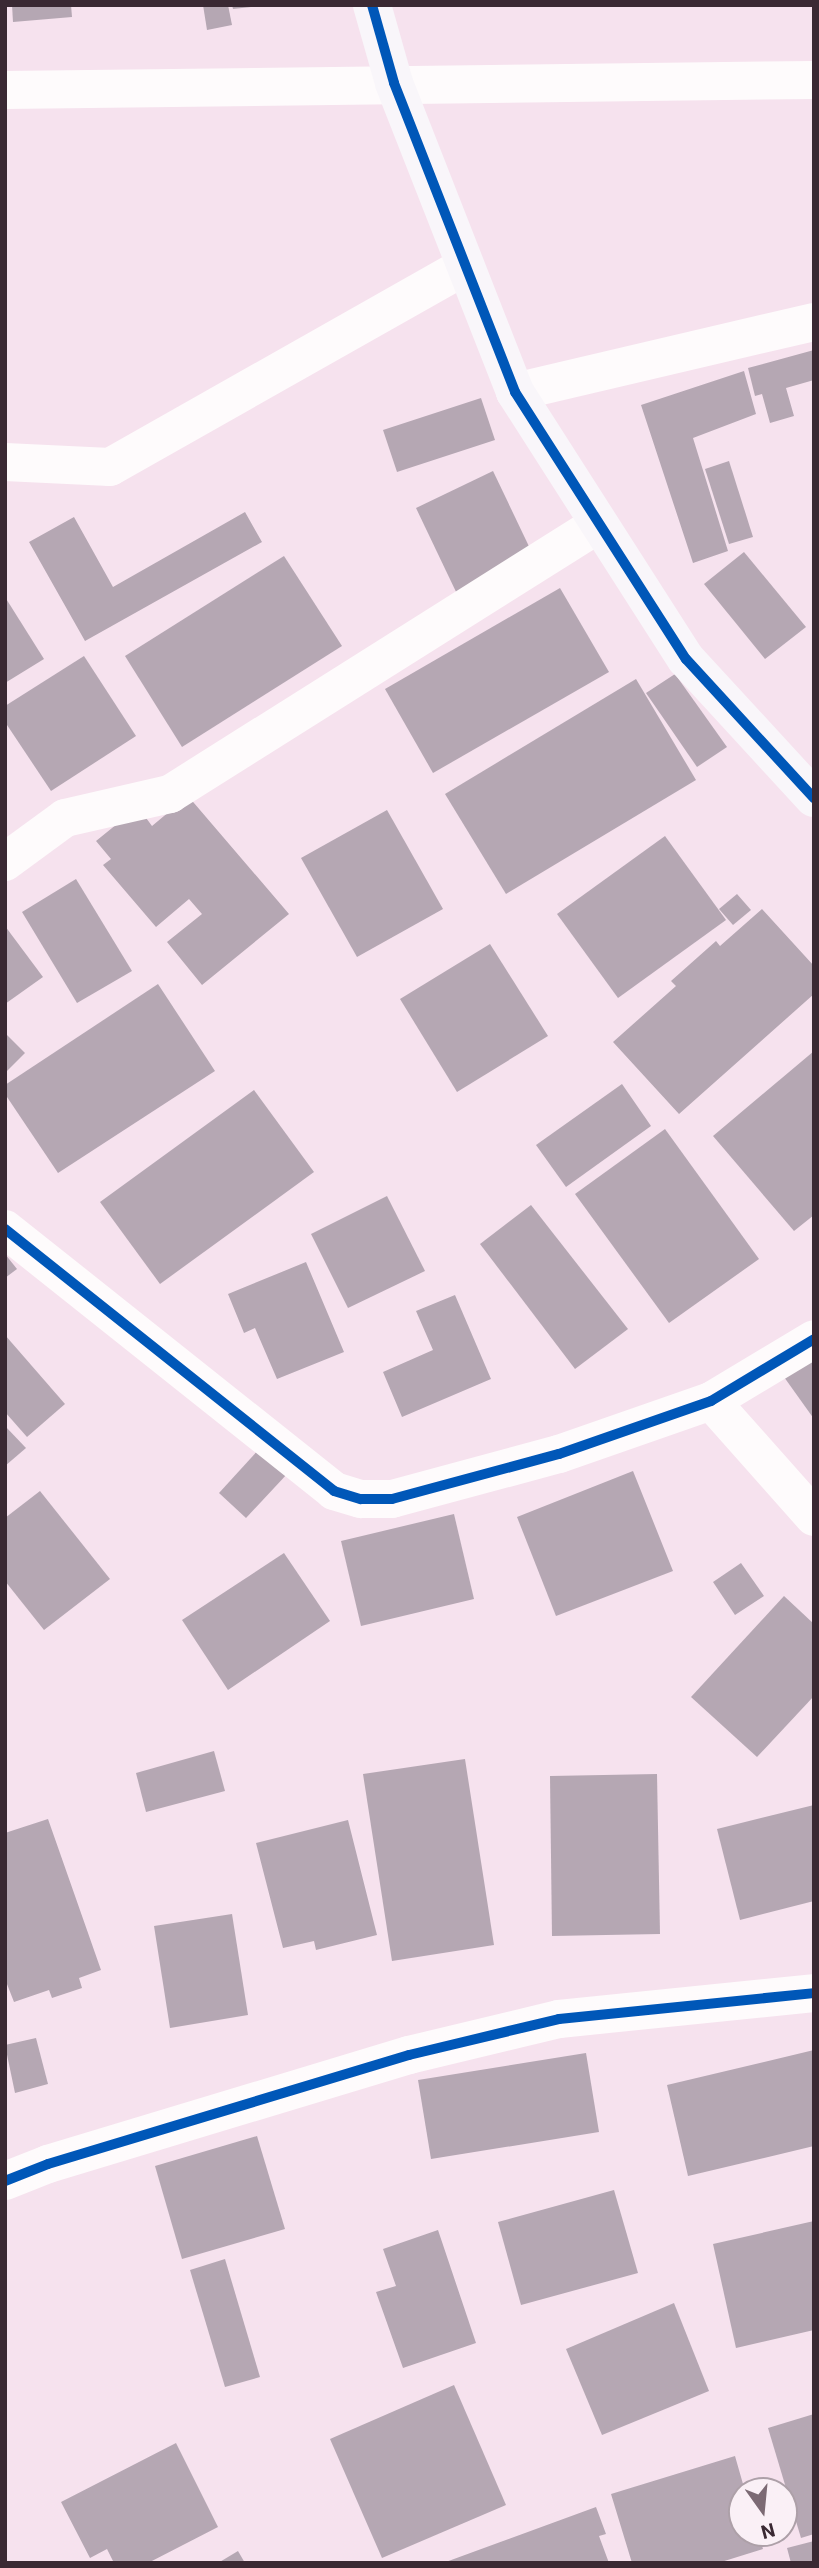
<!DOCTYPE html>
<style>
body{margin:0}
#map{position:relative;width:819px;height:2568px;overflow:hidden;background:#f6e2ee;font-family:Roboto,sans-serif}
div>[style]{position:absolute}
.building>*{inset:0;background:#b5a7b3}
.street>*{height:38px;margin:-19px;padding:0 19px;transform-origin:19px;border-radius:19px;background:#fefbfc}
.secondary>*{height:38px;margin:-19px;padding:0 19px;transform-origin:19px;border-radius:19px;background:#f9f6fa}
.cycleway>*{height:10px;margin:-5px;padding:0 5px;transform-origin:5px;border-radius:5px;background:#0057b8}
span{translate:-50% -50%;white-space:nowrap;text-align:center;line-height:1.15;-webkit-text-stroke:7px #faf0f6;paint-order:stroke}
.frame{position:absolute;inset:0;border:7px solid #3a2933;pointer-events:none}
.north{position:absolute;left:728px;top:2477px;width:70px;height:70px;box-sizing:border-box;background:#faf0f6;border:2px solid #ada0a8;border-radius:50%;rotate:165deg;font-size:19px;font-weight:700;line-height:28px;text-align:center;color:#3a2933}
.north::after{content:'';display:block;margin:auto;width:24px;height:32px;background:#7c6a74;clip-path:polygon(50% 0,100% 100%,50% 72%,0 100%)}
</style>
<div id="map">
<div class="building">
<div style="clip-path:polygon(12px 5px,71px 5px,72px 17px,13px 22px)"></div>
<div style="clip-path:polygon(203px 5px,228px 5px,232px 25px,207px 30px)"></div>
<div style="clip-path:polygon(232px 5px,251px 5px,251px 7px,233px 9px)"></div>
<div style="clip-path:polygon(814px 350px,814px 380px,786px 388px,794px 416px,770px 423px,762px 394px,755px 396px,748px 368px)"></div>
<div style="clip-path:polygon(744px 371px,756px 414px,693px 438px,728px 551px,693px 563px,641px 405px)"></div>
<div style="clip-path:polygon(481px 398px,495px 440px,397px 472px,383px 430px)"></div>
<div style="clip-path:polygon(729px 461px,753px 537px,729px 544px,705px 469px)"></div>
<div style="clip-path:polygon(493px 471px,535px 559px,458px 596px,416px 508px)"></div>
<div style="clip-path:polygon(245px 512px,262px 542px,85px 641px,29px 542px,74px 517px,113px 587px)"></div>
<div style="clip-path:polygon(744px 552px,806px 627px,765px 659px,704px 584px)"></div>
<div style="clip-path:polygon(284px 556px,342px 646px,182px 747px,125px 656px)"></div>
<div style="clip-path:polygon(560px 588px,609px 672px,433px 773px,385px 689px)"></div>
<div style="clip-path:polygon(5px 597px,44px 659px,5px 683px)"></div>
<div style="clip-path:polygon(84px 656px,136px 736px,51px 791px,5px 722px,5px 706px)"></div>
<div style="clip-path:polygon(675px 674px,727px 747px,697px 767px,646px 693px)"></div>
<div style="clip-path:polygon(636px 679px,696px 780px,506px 894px,445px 794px)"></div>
<div style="clip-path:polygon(188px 796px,289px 914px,202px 985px,167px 942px,202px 914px,189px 899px,156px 927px,103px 865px,111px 859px,96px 841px,138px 807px,152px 826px)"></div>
<div style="clip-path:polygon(387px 810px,443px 909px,357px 957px,301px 858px)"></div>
<div style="clip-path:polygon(665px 836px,726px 920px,618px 998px,557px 914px)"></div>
<div style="clip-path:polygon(76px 879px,132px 971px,77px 1003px,22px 912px)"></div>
<div style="clip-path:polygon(737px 894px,751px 910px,733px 925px,719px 909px)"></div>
<div style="clip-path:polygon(762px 909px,814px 966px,814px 994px,679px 1114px,613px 1042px,676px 986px,671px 981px,716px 941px,720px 946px)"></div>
<div style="clip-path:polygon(5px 926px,43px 977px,5px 1004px)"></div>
<div style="clip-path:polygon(490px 944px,548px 1036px,457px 1092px,400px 999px)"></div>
<div style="clip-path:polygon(158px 984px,215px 1071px,58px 1173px,5px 1094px,5px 1085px)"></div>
<div style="clip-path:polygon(5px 1033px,25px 1053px,5px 1073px)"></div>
<div style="clip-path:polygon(814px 1051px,814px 1215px,794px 1231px,713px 1136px)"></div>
<div style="clip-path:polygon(622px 1084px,651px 1126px,566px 1187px,536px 1145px)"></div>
<div style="clip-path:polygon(254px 1090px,314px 1172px,160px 1284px,100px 1202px)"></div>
<div style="clip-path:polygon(665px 1129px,759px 1259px,669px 1323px,575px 1194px)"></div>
<div style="clip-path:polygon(387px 1196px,425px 1271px,348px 1308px,311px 1234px)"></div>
<div style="clip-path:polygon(531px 1205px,628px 1329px,575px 1369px,480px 1244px)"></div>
<div style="clip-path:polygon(5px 1254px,17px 1269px,5px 1278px)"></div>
<div style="clip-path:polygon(306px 1262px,344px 1352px,277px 1379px,255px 1328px,244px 1333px,228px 1294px)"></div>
<div style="clip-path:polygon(455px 1295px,491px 1379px,402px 1417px,383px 1372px,433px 1350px,416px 1311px)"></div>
<div style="clip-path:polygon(5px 1335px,65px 1404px,27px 1437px,5px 1412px)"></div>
<div style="clip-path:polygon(814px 1346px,814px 1419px,779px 1370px)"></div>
<div style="clip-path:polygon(5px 1426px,26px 1448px,5px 1466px)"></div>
<div style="clip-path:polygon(260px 1448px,288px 1473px,246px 1518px,219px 1493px)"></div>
<div style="clip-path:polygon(633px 1471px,673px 1571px,556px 1616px,517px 1517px)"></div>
<div style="clip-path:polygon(40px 1491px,110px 1579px,44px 1630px,5px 1581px,5px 1518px)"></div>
<div style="clip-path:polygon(454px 1514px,474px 1599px,361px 1626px,341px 1541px)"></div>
<div style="clip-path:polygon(284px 1553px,330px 1621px,228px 1690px,182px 1620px)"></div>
<div style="clip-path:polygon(741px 1563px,764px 1596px,735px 1615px,713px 1582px)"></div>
<div style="clip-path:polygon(784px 1596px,814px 1624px,814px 1696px,757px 1757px,691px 1697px)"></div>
<div style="clip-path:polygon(214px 1751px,225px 1791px,146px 1812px,136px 1773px)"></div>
<div style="clip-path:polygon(465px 1759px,494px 1945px,392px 1961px,363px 1774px)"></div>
<div style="clip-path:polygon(657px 1774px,660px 1934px,552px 1936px,550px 1776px)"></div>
<div style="clip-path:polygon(814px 1805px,814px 1901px,740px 1920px,717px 1829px)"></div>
<div style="clip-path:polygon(48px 1819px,101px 1970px,79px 1978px,82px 1988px,52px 1998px,49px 1990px,14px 2002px,5px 1979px,5px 1833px)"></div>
<div style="clip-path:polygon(348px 1820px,377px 1935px,316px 1950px,314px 1941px,283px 1948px,256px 1843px)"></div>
<div style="clip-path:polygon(232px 1914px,248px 2015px,170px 2028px,154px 1926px)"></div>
<div style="clip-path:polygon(36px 2038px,48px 2084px,15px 2093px,5px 2045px)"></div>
<div style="clip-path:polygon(814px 2050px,814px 2146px,688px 2176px,667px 2085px)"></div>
<div style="clip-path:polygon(586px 2053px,599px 2132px,431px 2159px,418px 2080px)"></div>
<div style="clip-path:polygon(257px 2136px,285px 2229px,182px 2259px,155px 2166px)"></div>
<div style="clip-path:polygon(614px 2190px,638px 2273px,521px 2305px,498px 2222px)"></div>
<div style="clip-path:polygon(814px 2221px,814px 2330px,736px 2348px,713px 2244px)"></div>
<div style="clip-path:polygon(438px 2230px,476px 2343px,403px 2368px,376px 2292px,396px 2286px,383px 2249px)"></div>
<div style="clip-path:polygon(225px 2259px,260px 2377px,225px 2387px,190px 2270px)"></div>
<div style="clip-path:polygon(674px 2303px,709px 2391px,602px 2435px,566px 2349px)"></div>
<div style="clip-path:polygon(454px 2385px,506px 2505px,382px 2558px,330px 2439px)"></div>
<div style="clip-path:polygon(814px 2414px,814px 2534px,801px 2538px,768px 2428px)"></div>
<div style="clip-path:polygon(176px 2443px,218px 2527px,148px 2563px,114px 2563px,107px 2549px,90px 2558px,61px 2502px)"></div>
<div style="clip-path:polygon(735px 2456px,745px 2491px,742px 2491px,742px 2533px,758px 2533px,763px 2549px,718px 2563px,632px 2563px,611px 2494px)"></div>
<div style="clip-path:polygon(596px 2507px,606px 2534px,599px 2536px,609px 2563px,443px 2563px)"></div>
<div style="clip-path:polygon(814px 2541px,814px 2563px,791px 2563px,787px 2548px)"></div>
<div style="clip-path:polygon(238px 2551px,245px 2563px,218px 2563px)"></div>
</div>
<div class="street">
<div style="left:5px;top:90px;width:809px;rotate:-0.71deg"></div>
<div style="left:515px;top:392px;width:307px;rotate:-13.2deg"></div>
<div style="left:5px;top:462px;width:105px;rotate:2.7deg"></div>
<div style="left:110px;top:467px;width:408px;rotate:-29.5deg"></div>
<div style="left:5px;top:862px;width:74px;rotate:-36.3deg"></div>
<div style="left:65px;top:818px;width:108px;rotate:-12.9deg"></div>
<div style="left:170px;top:794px;width:505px;rotate:-32.21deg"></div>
<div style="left:5px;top:1229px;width:421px;rotate:38.5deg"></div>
<div style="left:334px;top:1491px;width:28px;rotate:17deg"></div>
<div style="left:361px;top:1499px;width:31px"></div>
<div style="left:392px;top:1499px;width:173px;rotate:-15.1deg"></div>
<div style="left:559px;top:1454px;width:161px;rotate:-19.2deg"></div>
<div style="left:711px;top:1401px;width:120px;rotate:-31deg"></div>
<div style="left:711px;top:1401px;width:155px;rotate:48.4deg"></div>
<div style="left:5px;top:2181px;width:46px;rotate:-21.6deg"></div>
<div style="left:48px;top:2164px;width:377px;rotate:-16.8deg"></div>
<div style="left:409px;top:2055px;width:154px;rotate:-13.5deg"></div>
<div style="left:559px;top:2019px;width:256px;rotate:-5.8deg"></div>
</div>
<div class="secondary">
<div style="left:372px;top:5px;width:81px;rotate:74.2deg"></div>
<div style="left:394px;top:83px;width:332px;rotate:68.6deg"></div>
<div style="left:515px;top:392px;width:317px;rotate:57.4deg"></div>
<div style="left:686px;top:659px;width:189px;rotate:47.4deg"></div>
</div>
<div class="cycleway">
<div style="left:372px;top:5px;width:81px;rotate:74.2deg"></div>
<div style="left:394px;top:83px;width:332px;rotate:68.6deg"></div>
<div style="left:515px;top:392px;width:317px;rotate:57.4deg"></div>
<div style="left:686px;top:659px;width:189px;rotate:47.4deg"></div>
<div style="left:5px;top:1229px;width:421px;rotate:38.5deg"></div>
<div style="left:334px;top:1491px;width:28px;rotate:17deg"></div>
<div style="left:361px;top:1499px;width:31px"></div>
<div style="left:392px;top:1499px;width:173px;rotate:-15.1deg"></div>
<div style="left:559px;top:1454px;width:161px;rotate:-19.2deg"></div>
<div style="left:711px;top:1401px;width:120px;rotate:-31deg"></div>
<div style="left:5px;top:2181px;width:46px;rotate:-21.6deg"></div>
<div style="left:48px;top:2164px;width:377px;rotate:-16.8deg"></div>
<div style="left:409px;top:2055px;width:154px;rotate:-13.5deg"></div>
<div style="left:559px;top:2019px;width:256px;rotate:-5.8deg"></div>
</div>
<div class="frame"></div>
<div class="north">N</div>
</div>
